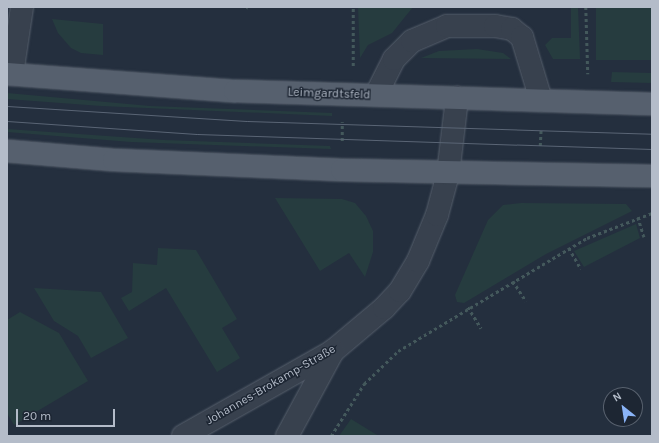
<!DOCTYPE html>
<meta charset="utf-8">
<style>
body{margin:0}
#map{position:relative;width:659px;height:443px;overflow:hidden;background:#242f3e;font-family:Karla,sans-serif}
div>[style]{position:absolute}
.green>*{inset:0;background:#263c3f}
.path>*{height:2.5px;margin-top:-1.25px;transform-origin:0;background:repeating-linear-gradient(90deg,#44595c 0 3px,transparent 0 6px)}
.roads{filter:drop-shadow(0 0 1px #565f6c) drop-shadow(0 0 1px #565f6c)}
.minor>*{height:22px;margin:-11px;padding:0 11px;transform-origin:11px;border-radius:11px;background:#38414e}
.major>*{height:22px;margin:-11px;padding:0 11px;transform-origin:11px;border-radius:11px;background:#56606e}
.tram>*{height:1px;margin:-0.5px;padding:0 0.5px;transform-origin:0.5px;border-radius:0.5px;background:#5a6575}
span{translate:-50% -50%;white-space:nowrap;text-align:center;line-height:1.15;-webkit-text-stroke:3px #1d2633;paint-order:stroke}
.street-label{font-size:12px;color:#b4bcc9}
.frame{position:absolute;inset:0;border:8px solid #b4bcc9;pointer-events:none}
.north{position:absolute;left:603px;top:387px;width:40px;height:40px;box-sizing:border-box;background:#1d2633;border:1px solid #59626f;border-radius:50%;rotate:330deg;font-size:11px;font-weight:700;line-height:16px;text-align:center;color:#b4bcc9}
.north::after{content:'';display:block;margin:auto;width:14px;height:18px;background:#8ab4f8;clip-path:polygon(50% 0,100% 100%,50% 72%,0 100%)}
.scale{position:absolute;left:16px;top:409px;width:99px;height:18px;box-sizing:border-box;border:2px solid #b4bcc9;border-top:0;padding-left:5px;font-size:12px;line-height:14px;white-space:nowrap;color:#b4bcc9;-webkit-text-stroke:3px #1d2633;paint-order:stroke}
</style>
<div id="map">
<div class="green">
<div style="clip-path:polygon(358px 7px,413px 7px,392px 33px,368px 45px,360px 58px)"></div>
<div style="clip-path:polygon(571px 7px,578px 7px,580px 59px,553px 59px,545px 45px,552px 38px,571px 38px)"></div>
<div style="clip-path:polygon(596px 7px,652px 7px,652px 60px,596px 60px)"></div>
<div style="clip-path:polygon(52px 19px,103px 24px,103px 55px,81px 53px,71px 48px,58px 33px)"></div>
<div style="clip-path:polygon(477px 49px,503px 53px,511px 59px,421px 58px,439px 51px)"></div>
<div style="clip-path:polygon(612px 72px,652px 73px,652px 83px,611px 82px)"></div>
<div style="clip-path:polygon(7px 93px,150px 106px,332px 113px,332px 116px,101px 106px,7px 99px)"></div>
<div style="clip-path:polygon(7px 129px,164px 140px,330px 146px,331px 149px,131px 142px,7px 132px)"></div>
<div style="clip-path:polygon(275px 198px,342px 199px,355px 203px,366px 216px,373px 231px,373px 252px,365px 277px,349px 253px,320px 271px)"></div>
<div style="clip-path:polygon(521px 203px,626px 204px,632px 211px,546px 254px,464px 303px,457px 302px,455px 295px,488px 220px,503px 205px)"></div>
<div style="clip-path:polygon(636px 224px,640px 238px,584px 267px,574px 251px)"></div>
<div style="clip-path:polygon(158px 248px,196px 250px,237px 319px,222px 328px,240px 358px,217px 372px,166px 288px,129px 311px,121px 298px,132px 292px,133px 263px,157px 265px)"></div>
<div style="clip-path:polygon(34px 288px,101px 292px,128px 338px,91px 358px,78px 336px,54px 321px)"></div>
<div style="clip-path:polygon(20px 312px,59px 333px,88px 381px,14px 425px,7px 413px,7px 320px)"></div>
<div style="clip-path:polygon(351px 419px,377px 435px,376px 436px,339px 436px)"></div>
</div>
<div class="path">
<div style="left:586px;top:7px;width:67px;rotate:88.3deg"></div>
<div style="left:246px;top:8px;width:1px;rotate:-45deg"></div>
<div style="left:353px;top:66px;width:59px;rotate:-90deg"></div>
<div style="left:342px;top:141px;width:19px;rotate:-90deg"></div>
<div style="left:540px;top:146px;width:17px;rotate:-87deg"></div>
<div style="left:638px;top:217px;width:21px;rotate:73deg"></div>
<div style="left:569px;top:248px;width:24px;rotate:60deg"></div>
<div style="left:513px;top:281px;width:24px;rotate:57deg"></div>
<div style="left:468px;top:307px;width:25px;rotate:58deg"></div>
<div style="left:331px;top:436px;width:62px;rotate:-57.6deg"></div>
<div style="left:364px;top:384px;width:47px;rotate:-44.1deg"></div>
<div style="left:398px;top:351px;width:220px;rotate:-30.9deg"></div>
<div style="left:587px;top:238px;width:70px;rotate:-21deg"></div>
</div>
<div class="roads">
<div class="minor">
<div style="left:12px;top:74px;width:68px;rotate:-81.5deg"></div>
<div style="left:376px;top:95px;width:40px;rotate:-63.4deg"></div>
<div style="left:394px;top:59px;width:25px;rotate:-45deg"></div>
<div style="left:412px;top:41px;width:38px;rotate:-23deg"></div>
<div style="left:447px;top:26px;width:48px"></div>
<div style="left:495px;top:26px;width:17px;rotate:10deg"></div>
<div style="left:512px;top:29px;width:13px;rotate:39deg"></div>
<div style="left:522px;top:37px;width:66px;rotate:73.2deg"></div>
<div style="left:183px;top:436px;width:172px;rotate:-29.5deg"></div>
<div style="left:333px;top:351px;width:67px;rotate:-40.1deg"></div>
<div style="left:384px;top:308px;width:23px;rotate:-47deg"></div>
<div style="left:400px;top:291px;width:35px;rotate:-59deg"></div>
<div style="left:418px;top:261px;width:50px;rotate:-67.6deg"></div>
<div style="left:437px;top:215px;width:42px;rotate:-75deg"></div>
<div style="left:448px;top:174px;width:77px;rotate:-83.2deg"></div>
<div style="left:287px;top:436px;width:97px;rotate:-61.6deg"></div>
</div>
<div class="major">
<div style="left:7px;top:74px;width:229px;rotate:4.3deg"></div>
<div style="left:235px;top:91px;width:417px;rotate:1.8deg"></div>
<div style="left:7px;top:151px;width:107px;rotate:4.8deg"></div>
<div style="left:114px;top:160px;width:228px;rotate:2.5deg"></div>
<div style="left:342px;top:170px;width:310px;rotate:1.1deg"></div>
</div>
</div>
<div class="tram">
<div style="left:7px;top:106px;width:240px;rotate:3.6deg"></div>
<div style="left:247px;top:121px;width:405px;rotate:1.8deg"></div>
<div style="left:7px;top:121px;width:190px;rotate:3.9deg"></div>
<div style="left:197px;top:134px;width:455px;rotate:1.9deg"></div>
</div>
<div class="street-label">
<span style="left:329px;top:94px;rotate:2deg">Leimgardtsfeld</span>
<span style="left:271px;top:385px;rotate:-30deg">Johannes-Brokamp-Straße</span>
</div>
<div class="frame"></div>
<div class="north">N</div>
<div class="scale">20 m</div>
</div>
